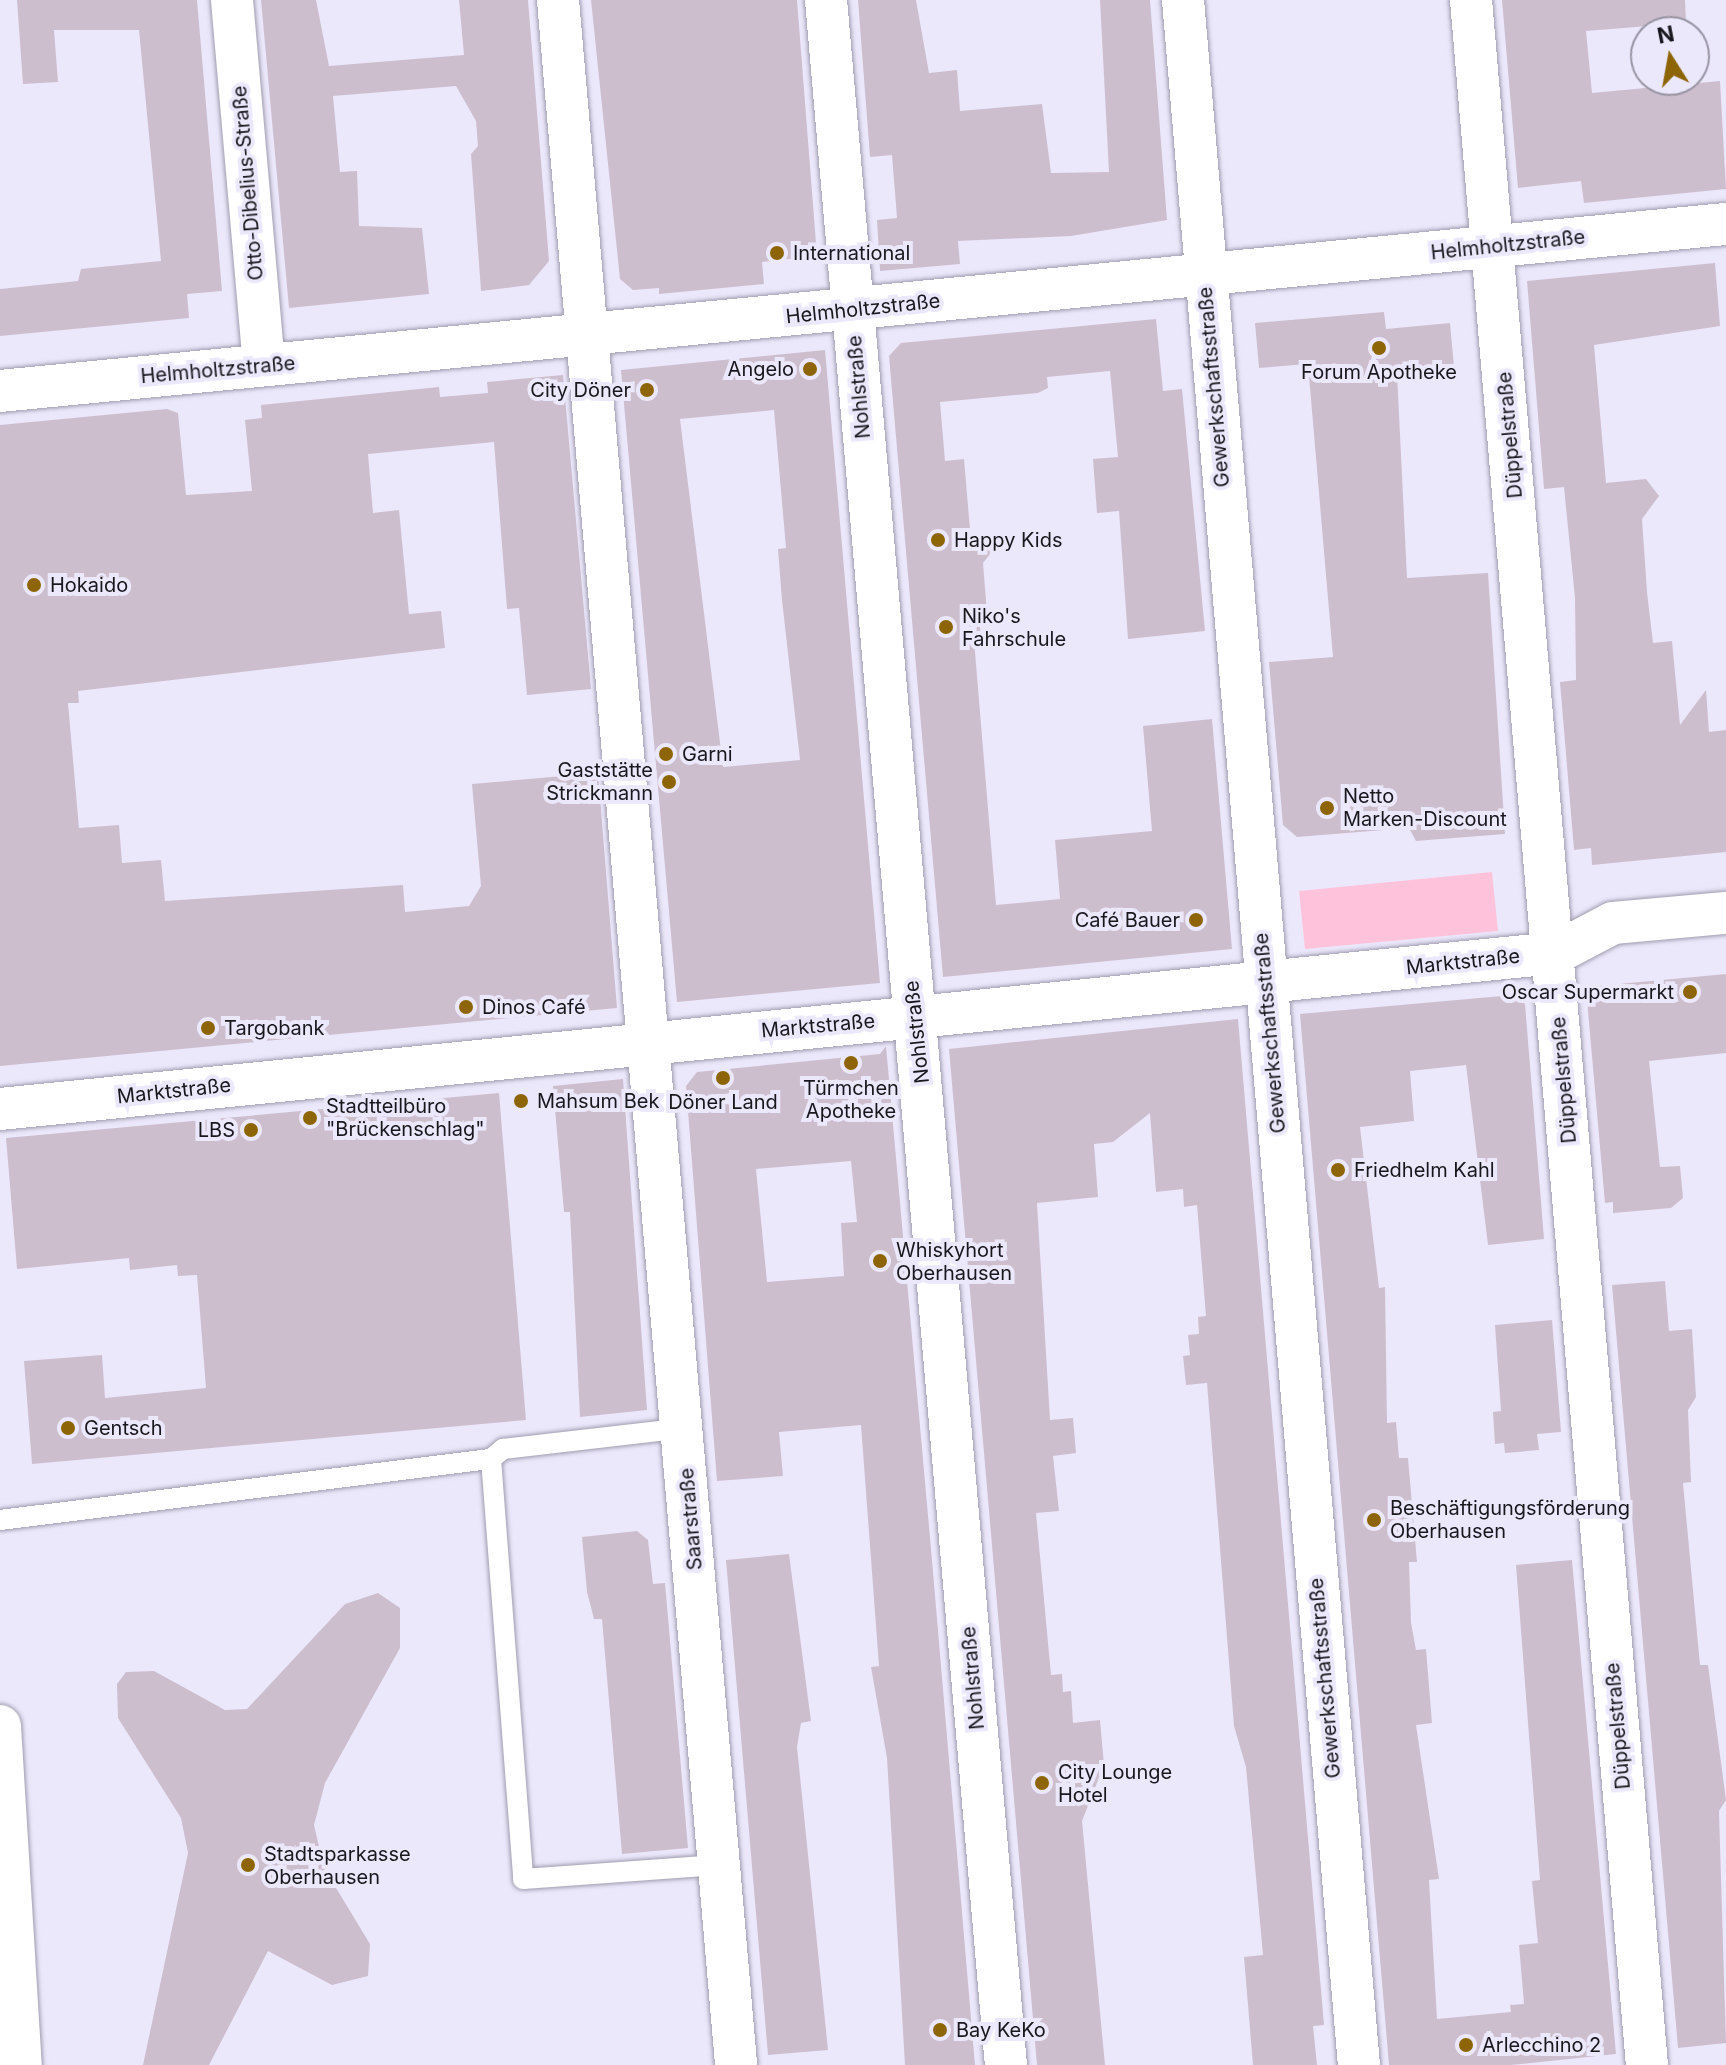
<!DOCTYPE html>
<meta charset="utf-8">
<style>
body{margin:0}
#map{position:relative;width:1726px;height:2065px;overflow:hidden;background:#ece8fc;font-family:Inter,sans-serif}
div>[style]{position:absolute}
.green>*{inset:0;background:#fec3da}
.building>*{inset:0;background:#cdbece}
.roads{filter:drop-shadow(0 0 2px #a09cae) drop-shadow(0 0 2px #a09cae)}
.lane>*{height:20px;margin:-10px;padding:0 10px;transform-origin:10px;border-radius:10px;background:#fff}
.street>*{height:42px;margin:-21px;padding:0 21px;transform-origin:21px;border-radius:21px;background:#fff}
.dots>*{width:22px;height:22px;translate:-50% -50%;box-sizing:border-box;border:4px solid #ece8fc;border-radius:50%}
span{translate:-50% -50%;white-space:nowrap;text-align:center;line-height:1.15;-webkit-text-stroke:8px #ece8fc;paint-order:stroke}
.street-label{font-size:20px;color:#19171e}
.poi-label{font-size:20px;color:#19171e}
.left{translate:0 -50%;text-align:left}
.right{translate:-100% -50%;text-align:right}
.north{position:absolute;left:1630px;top:16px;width:80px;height:80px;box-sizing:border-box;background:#ece8fc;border:2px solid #9894a3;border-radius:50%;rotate:349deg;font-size:22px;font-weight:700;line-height:32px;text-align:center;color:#19171e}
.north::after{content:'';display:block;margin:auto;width:28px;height:36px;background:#8d6507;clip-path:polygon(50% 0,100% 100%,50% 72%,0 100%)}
</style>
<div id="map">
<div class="green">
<div style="clip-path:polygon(1492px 872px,1498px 931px,1305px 949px,1299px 891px)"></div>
</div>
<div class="building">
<div style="clip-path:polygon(17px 0,197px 0,222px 291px,187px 294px,189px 318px,0 336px,0 289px,78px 281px,81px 269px,161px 261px,139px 30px,54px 30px,58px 82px,23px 84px)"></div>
<div style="clip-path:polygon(261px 0,316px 0,329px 66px,464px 55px,459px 0,528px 0,549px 261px,529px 285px,481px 291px,471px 154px,478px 146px,476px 121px,456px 86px,333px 96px,340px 172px,357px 171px,359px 226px,422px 228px,429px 294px,289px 308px)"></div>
<div style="clip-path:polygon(591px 0,797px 0,817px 256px,762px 262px,764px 284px,659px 294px,659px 288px,633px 290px,620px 279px)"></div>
<div style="clip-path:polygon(858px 0,916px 0,929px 73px,957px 70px,960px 111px,1042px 104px,1051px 173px,1109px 172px,1100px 0,1150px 0,1167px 220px,1071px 236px,958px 241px,960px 264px,880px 271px,877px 220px,897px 218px,892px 155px,870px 157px)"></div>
<div style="clip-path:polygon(1502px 0,1685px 0,1686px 23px,1586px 31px,1592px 93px,1720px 81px,1726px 189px,1584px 203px,1581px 181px,1518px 188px)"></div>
<div style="clip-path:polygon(1715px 263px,1720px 326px,1594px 345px,1606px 483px,1646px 479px,1659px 496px,1642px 519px,1647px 592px,1653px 643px,1672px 641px,1680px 725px,1706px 690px,1709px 732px,1726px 730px,1726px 852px,1592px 865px,1591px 848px,1574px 850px,1560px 682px,1576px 680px,1575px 598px,1564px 487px,1544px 489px,1527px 281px)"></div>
<div style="clip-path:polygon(1384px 312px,1386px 329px,1450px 323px,1454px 367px,1397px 373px,1407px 578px,1488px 573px,1505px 834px,1416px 841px,1409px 828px,1297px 837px,1283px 825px,1269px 662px,1333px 657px,1308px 364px,1259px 368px,1255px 323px)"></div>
<div style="clip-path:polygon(1156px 319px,1163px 391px,1182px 389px,1205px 631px,1128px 639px,1119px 511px,1097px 513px,1093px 459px,1118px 457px,1110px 371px,1047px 377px,1048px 388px,1038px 393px,940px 402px,945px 461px,964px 459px,971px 541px,1002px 539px,983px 563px,987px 613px,979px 614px,981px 640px,974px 640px,996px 905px,1060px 899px,1055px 840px,1152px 831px,1143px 726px,1212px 719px,1232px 949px,943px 977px,889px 356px,901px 343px)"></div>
<div style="clip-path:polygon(evenodd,825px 350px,880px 983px,677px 1002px,621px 370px,825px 350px,774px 410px,786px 548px,778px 549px,782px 600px,800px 760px,723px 767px,680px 419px,774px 410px)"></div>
<div style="clip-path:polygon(563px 375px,591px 689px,527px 695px,519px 608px,507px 609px,494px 442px,368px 454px,373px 513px,399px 510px,409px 614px,441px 611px,445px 648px,78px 691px,79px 703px,68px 703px,79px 828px,119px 825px,122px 863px,161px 860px,165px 901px,403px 885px,405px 912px,469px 906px,481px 886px,472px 784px,598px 773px,617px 1008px,0 1066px,0 425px,167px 409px,178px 413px,186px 495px,252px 491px,245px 420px,262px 418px,261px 405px,439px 387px,440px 397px,488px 393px,487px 382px)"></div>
<div style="clip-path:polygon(1726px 974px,1726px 1053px,1649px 1061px,1660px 1167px,1680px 1166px,1683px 1198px,1671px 1208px,1613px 1213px,1613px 1202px,1605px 1203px,1587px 1000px,1597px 986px)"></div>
<div style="clip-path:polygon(1513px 995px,1525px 1004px,1544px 1239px,1488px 1245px,1466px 1065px,1410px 1071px,1414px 1121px,1360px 1127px,1379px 1288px,1385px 1287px,1387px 1423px,1396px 1422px,1399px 1458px,1408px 1458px,1417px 1562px,1409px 1562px,1411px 1623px,1416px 1650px,1426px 1649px,1432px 1723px,1416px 1725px,1439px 1879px,1429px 1880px,1437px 2019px,1511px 2012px,1510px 2005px,1524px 2004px,1519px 1945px,1538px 1943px,1532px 1881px,1540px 1880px,1516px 1565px,1572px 1560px,1616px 2054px,1511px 2065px,1389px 2065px,1300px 1014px)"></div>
<div style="clip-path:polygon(1238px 1019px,1324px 2025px,1313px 2026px,1317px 2065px,1253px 2065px,1244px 1957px,1263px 1955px,1246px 1767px,1234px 1726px,1207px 1383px,1186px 1385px,1183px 1356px,1190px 1355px,1188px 1335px,1199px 1334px,1198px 1317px,1206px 1316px,1197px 1205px,1184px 1207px,1183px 1189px,1156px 1192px,1150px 1113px,1113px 1142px,1094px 1144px,1098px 1197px,1037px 1203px,1050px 1420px,1073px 1418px,1076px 1453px,1053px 1456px,1059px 1511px,1036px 1513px,1051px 1675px,1062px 1674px,1063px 1692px,1071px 1691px,1073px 1723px,1100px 1720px,1104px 1765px,1082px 1821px,1105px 2065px,1037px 2065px,949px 1049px)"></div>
<div style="clip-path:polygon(evenodd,886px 1046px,932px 1560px,975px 2065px,905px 2065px,887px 1758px,871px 1667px,879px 1666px,861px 1425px,779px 1432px,783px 1476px,717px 1481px,686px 1086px,697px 1072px,880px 1054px,886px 1046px,851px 1161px,857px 1222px,841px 1223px,844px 1276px,767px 1282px,756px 1169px,851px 1161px)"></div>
<div style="clip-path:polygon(623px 1079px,647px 1410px,580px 1417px,570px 1212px,564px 1212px,553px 1086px)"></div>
<div style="clip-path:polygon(499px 1093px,526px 1420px,32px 1464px,24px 1361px,102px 1355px,105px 1398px,206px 1388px,197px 1275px,178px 1276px,177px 1265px,130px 1270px,129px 1258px,17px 1269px,6px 1138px)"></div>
<div style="clip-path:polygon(1665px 1281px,1669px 1331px,1692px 1329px,1696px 1397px,1688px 1410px,1691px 1482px,1683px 1483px,1700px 1665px,1708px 1665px,1726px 1800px,1719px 1811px,1726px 2043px,1678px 2048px,1612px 1285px)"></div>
<div style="clip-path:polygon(1552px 1320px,1561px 1432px,1537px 1434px,1539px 1450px,1505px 1453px,1504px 1443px,1495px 1444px,1493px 1412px,1501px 1411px,1495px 1325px)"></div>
<div style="clip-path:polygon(637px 1531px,648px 1540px,653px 1584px,665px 1583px,688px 1848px,622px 1854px,602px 1619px,594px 1619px,587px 1592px,582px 1537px)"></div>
<div style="clip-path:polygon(789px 1554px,811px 1721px,801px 1723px,797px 1747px,828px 2050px,768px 2055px,726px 1560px)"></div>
<div style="clip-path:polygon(378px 1593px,400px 1608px,400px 1648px,325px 1783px,314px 1825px,324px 1868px,370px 1944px,368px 1976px,332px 1985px,268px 1951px,209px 2065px,143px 2065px,188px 1853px,181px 1818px,118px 1718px,117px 1684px,126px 1672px,154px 1671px,225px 1710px,247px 1709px,345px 1604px)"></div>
</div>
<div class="roads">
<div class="lane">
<div style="left:491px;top:1459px;width:16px;rotate:-40deg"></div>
<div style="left:503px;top:1449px;width:182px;rotate:-6.6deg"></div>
<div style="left:0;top:1520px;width:495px;rotate:-7.1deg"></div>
<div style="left:491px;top:1459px;width:421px;rotate:85.6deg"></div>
<div style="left:523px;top:1879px;width:196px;rotate:-4.1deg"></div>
</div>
<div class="street">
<div style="left:232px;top:0;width:366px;rotate:85deg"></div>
<div style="left:558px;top:0;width:2073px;rotate:85.07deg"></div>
<div style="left:826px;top:0;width:2073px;rotate:85.02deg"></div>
<div style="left:1183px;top:0;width:2072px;rotate:85.13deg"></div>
<div style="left:1471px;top:0;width:2072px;rotate:85.13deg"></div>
<div style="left:0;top:391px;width:1734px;rotate:-5.53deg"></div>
<div style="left:0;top:1109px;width:1564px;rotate:-5.73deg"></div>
<div style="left:1556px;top:953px;width:64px;rotate:-27.8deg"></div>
<div style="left:1613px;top:923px;width:113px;rotate:-5.1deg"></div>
<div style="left:0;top:1726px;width:340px;rotate:86.5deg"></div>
</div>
</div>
<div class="dots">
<div style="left:777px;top:253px;background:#8d6507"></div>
<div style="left:1379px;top:348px;background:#8d6507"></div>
<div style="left:810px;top:369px;background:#8d6507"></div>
<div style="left:647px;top:390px;background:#8d6507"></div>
<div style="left:938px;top:540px;background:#8d6507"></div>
<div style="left:34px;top:585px;background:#8d6507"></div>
<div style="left:946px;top:627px;background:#8d6507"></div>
<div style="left:666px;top:754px;background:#8d6507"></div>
<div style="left:669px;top:782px;background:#8d6507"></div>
<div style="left:1327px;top:808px;background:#8d6507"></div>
<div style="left:1196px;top:920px;background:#8d6507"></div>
<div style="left:1690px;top:992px;background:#8d6507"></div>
<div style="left:466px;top:1007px;background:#8d6507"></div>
<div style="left:208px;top:1028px;background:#8d6507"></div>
<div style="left:851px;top:1063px;background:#8d6507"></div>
<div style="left:723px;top:1078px;background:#8d6507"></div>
<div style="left:521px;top:1101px;background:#8d6507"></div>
<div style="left:310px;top:1118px;background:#8d6507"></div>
<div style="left:251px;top:1130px;background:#8d6507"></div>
<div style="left:1338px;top:1170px;background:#8d6507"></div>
<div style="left:880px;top:1261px;background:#8d6507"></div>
<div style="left:68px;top:1428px;background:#8d6507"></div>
<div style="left:1374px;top:1520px;background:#8d6507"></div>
<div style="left:1042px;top:1783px;background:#8d6507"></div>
<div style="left:248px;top:1865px;background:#8d6507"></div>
<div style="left:940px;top:2030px;background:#8d6507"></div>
<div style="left:1466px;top:2045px;background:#8d6507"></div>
</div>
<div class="street-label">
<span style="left:248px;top:183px;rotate:-95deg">Otto-Dibelius-Straße</span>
<span style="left:1508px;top:245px;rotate:-6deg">Helmholtzstraße</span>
<span style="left:863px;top:309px;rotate:-6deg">Helmholtzstraße</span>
<span style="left:218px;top:370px;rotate:-5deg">Helmholtzstraße</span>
<span style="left:859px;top:387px;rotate:-95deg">Nohlstraße</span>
<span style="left:1214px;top:387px;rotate:-95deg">Gewerkschaftsstraße</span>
<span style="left:1510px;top:435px;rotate:-95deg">Düppelstraße</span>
<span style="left:1463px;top:962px;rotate:-6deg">Marktstraße</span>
<span style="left:818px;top:1026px;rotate:-5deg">Marktstraße</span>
<span style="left:917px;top:1032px;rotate:-96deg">Nohlstraße</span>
<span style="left:1270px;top:1033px;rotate:-95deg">Gewerkschaftsstraße</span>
<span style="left:1564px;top:1080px;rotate:-95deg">Düppelstraße</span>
<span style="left:174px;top:1091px;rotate:-6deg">Marktstraße</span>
<span style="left:691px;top:1519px;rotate:-95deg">Saarstraße</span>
<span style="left:973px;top:1678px;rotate:-95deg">Nohlstraße</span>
<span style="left:1325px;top:1678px;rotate:-95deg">Gewerkschaftsstraße</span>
<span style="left:1618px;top:1726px;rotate:-95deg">Düppelstraße</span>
</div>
<div class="poi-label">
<span class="left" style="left:793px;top:253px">International</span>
<span class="right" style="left:794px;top:369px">Angelo</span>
<span style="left:1379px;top:372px">Forum Apotheke</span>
<span class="right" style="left:631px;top:390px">City Döner</span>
<span class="left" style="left:954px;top:540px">Happy Kids</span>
<span class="left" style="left:50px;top:585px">Hokaido</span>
<span class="left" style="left:962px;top:628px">Niko's<br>Fahrschule</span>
<span class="left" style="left:682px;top:754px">Garni</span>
<span class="right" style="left:653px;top:782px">Gaststätte<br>Strickmann</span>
<span class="left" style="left:1343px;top:808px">Netto<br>Marken-Discount</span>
<span class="right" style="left:1180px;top:920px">Café Bauer</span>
<span class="right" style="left:1674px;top:992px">Oscar Supermarkt</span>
<span class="left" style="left:482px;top:1007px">Dinos Café</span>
<span class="left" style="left:224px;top:1028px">Targobank</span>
<span style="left:851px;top:1100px">Türmchen<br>Apotheke</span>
<span class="left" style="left:537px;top:1101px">Mahsum Bek</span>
<span style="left:723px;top:1102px">Döner Land</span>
<span class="left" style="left:326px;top:1118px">Stadtteilbüro<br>"Brückenschlag"</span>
<span class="right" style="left:235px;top:1130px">LBS</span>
<span class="left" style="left:1354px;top:1170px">Friedhelm Kahl</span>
<span class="left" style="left:896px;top:1262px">Whiskyhort<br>Oberhausen</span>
<span class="left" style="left:84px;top:1428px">Gentsch</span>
<span class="left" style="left:1390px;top:1520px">Beschäftigungsförderung<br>Oberhausen</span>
<span class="left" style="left:1058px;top:1784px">City Lounge<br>Hotel</span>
<span class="left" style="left:264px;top:1866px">Stadtsparkasse<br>Oberhausen</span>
<span class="left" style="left:956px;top:2030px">Bay KeKo</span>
<span class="left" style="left:1482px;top:2045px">Arlecchino 2</span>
</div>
<div class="north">N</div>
</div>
